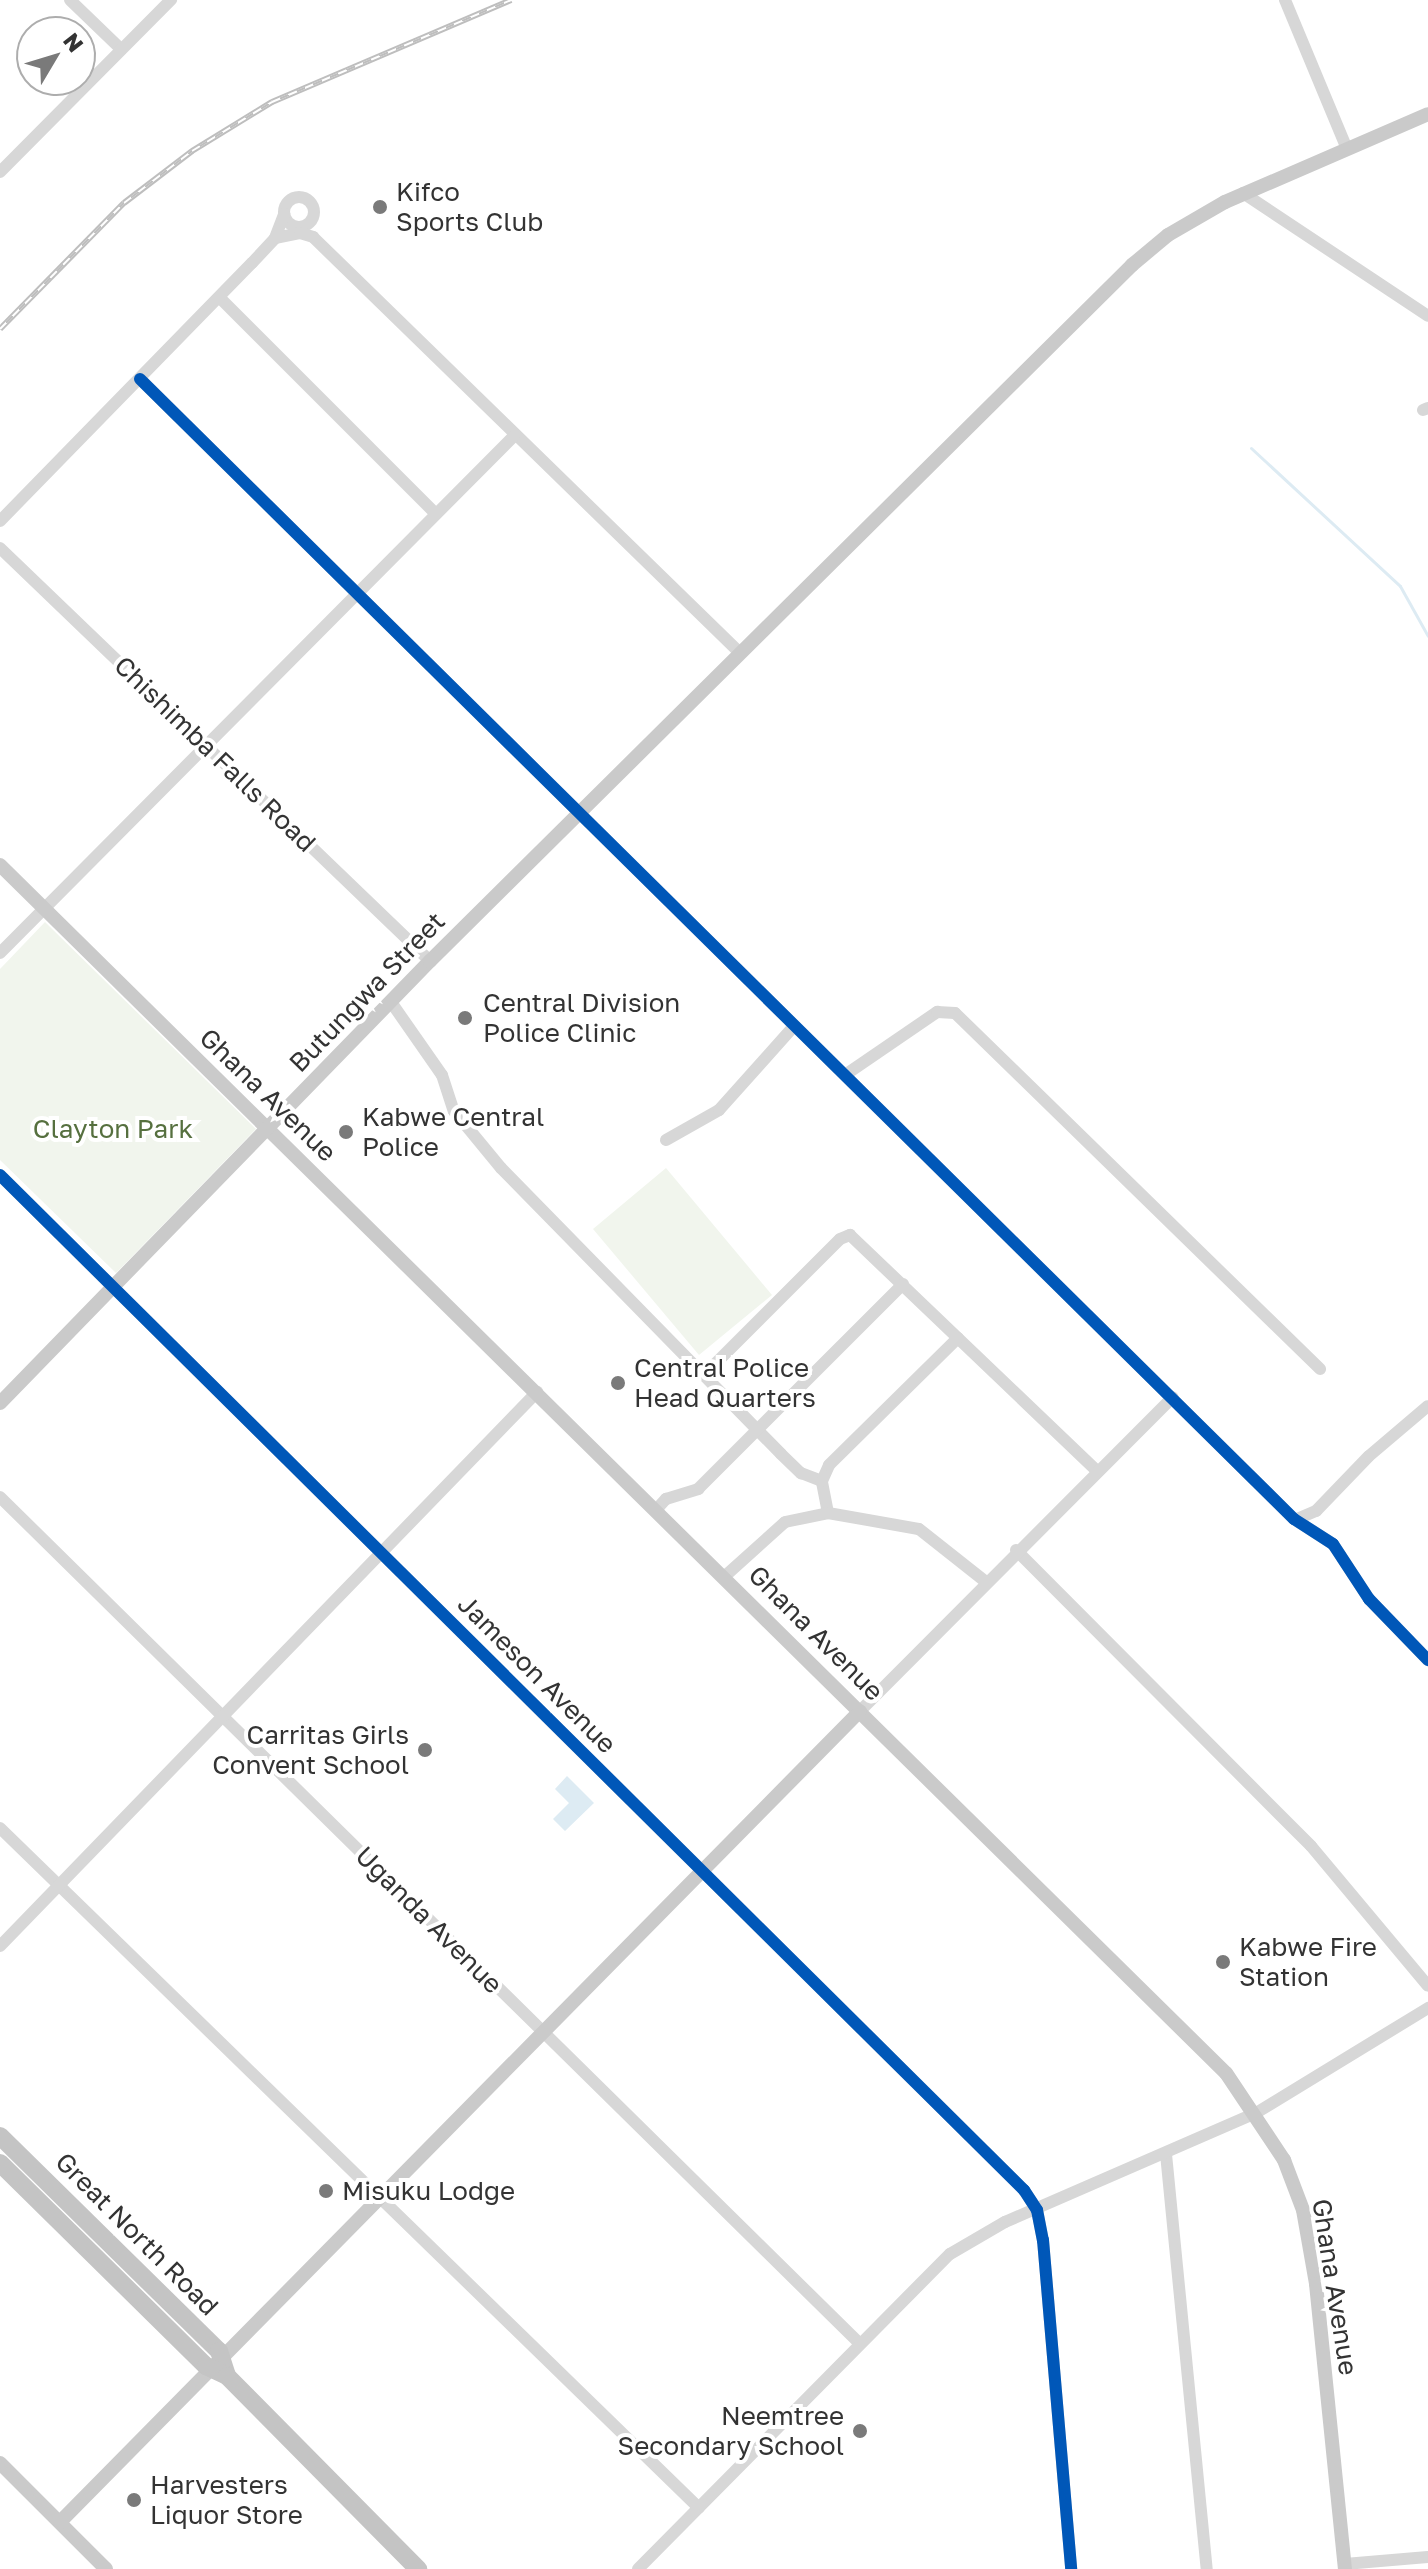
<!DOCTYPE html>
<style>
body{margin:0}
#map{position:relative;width:1428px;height:2569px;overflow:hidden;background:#fff;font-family:"Golos Text",sans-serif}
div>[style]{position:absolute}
.green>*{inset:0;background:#f1f5ed}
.water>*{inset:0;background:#ddebf3}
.stream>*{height:3px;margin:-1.5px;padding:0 1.5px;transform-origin:1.5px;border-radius:1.5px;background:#ddebf3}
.minor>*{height:12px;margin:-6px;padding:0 6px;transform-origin:6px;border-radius:6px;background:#d7d7d7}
.minor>.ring{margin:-6px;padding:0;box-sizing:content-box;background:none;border:12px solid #d7d7d7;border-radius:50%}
.major>*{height:14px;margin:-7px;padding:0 7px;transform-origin:7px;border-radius:7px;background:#cacaca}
.highway>*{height:18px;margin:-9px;padding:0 9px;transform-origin:9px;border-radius:9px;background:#c4c4c4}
.rail>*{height:6px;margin-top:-3px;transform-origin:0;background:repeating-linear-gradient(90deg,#fff 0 9px,#bebebe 0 18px);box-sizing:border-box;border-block:2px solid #bebebe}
.cycleway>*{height:12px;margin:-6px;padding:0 6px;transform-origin:6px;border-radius:6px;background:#0057b8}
.dots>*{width:22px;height:22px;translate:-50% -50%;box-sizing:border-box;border:4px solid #fff;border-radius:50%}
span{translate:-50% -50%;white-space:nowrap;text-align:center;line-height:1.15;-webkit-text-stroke:8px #fff;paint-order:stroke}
.poi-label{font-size:26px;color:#333}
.left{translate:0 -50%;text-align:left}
.right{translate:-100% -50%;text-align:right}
.street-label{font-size:26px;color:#333}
.park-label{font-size:26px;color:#56703f}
.north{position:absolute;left:16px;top:16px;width:80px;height:80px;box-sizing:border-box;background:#fff;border:2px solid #adadad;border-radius:50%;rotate:52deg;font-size:22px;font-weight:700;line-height:32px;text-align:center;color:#333}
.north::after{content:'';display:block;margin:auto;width:28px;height:36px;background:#7a7a7a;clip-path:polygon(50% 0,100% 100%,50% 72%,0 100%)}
</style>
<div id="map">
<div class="green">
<div style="clip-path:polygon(45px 922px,256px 1129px,116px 1273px,0 1160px,0 969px)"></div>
<div style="clip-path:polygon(666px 1168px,772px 1295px,699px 1355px,593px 1229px)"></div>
</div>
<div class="water">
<div style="clip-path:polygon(567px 1776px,594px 1803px,565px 1831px,553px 1819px,569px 1803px,555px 1789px)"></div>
</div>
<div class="stream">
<div style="left:1251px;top:448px;width:203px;rotate:42.8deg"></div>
<div style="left:1400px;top:586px;width:57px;rotate:60.8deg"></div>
</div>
<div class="minor">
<div style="left:70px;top:0;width:71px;rotate:43.9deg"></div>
<div style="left:1285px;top:0;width:161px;rotate:67.4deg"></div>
<div style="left:0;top:172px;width:243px;rotate:-45.2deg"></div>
<div style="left:1243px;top:193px;width:222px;rotate:33.6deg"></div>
<div class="ring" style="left:284px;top:197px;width:18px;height:18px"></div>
<div style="left:275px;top:238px;width:25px;rotate:-11deg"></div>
<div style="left:300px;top:233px;width:14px;rotate:17deg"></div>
<div style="left:313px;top:237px;width:596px;rotate:44.25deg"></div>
<div style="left:220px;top:298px;width:305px;rotate:45deg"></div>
<div style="left:140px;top:379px;width:1622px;rotate:44.65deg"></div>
<div style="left:1294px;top:1519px;width:46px;rotate:32.7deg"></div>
<div style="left:1333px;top:1544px;width:66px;rotate:56.8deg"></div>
<div style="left:1369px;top:1599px;width:85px;rotate:46deg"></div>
<div style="left:1423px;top:410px;width:5px;rotate:-22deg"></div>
<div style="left:0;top:521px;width:361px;rotate:-45.7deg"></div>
<div style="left:252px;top:263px;width:34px;rotate:-47deg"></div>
<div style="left:275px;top:238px;width:26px;rotate:-69deg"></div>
<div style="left:0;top:548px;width:596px;rotate:43.84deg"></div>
<div style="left:0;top:953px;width:729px;rotate:-45.17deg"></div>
<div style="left:391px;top:1002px;width:89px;rotate:55.1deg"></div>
<div style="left:442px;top:1075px;width:38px;rotate:72deg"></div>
<div style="left:454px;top:1111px;width:74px;rotate:50.5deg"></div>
<div style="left:501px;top:1168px;width:400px;rotate:45.6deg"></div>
<div style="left:781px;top:1454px;width:28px;rotate:44deg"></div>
<div style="left:801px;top:1473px;width:22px;rotate:21deg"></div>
<div style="left:845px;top:1075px;width:112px;rotate:-34.4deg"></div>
<div style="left:937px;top:1012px;width:18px;rotate:3deg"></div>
<div style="left:955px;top:1013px;width:510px;rotate:44.28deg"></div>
<div style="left:666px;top:1140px;width:61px;rotate:-29.5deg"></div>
<div style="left:719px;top:1110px;width:113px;rotate:-48.2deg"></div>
<div style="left:0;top:1175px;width:1442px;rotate:44.75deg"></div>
<div style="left:1024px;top:2190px;width:24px;rotate:57deg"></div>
<div style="left:1037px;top:2210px;width:31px;rotate:79deg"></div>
<div style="left:1043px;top:2240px;width:330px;rotate:85.1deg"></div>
<div style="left:704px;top:1375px;width:192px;rotate:-45deg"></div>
<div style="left:840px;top:1239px;width:11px;rotate:-22deg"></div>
<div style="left:850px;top:1235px;width:340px;rotate:43.7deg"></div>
<div style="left:0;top:1497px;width:1204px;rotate:44.56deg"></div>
<div style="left:656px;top:1510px;width:15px;rotate:-48deg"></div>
<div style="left:666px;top:1499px;width:34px;rotate:-17deg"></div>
<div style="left:698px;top:1489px;width:290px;rotate:-45deg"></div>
<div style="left:828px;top:1513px;width:33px;rotate:-101deg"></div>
<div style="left:822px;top:1481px;width:17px;rotate:-66deg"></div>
<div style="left:829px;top:1465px;width:181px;rotate:-44.6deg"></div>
<div style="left:1297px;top:1519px;width:21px;rotate:-23deg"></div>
<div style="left:1316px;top:1511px;width:76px;rotate:-46.1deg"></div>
<div style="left:1369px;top:1456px;width:77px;rotate:-40.3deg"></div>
<div style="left:1016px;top:1550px;width:418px;rotate:45.1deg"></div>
<div style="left:1311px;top:1846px;width:182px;rotate:50.1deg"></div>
<div style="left:724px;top:1577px;width:82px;rotate:-42deg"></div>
<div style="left:785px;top:1522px;width:44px;rotate:-11.8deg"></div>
<div style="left:828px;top:1513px;width:92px;rotate:10deg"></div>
<div style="left:919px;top:1529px;width:85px;rotate:38.3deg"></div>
<div style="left:860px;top:1711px;width:443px;rotate:-45.1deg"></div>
<div style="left:0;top:1828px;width:975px;rotate:44.21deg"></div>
<div style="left:0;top:1946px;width:772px;rotate:-45.89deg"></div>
<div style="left:1166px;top:2154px;width:417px;rotate:84.4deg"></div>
<div style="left:1345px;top:2564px;width:83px;rotate:-4.8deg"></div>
<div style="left:638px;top:2569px;width:443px;rotate:-45.3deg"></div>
<div style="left:950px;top:2254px;width:64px;rotate:-30.2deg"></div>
<div style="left:1005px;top:2222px;width:274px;rotate:-23.5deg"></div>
<div style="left:1256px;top:2113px;width:202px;rotate:-31.4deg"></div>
</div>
<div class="major">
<div style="left:0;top:865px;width:1721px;rotate:44.58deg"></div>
<div style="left:1226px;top:2073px;width:105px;rotate:56.3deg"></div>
<div style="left:1284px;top:2160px;width:53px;rotate:69.2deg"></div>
<div style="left:1303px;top:2210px;width:75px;rotate:80deg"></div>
<div style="left:1316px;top:2284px;width:286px;rotate:84.2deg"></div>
<div style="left:0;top:1403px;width:617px;rotate:-45.79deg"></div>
<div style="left:430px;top:961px;width:989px;rotate:-44.75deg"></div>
<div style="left:1132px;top:265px;width:47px;rotate:-39.8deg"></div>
<div style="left:1168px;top:235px;width:66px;rotate:-30.1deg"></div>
<div style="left:1225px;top:202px;width:221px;rotate:-23.4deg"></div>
<div style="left:0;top:2463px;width:150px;rotate:45deg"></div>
<div style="left:60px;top:2522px;width:1139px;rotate:-45.39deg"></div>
</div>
<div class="highway">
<div style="left:0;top:2136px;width:307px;rotate:44.5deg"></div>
<div style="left:219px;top:2351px;width:26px;rotate:72deg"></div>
<div style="left:0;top:2163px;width:289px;rotate:44.6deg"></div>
<div style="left:206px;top:2366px;width:23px;rotate:25deg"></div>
<div style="left:227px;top:2376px;width:272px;rotate:45.3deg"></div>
</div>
<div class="rail">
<div style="left:0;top:329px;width:177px;rotate:-45.5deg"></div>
<div style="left:124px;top:203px;width:86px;rotate:-37.4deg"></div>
<div style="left:192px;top:151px;width:94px;rotate:-31.5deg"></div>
<div style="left:272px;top:102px;width:260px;rotate:-23.1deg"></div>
</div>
<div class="cycleway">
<div style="left:140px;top:379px;width:1622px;rotate:44.65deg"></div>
<div style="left:1294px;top:1519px;width:46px;rotate:32.7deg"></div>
<div style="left:1333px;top:1544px;width:66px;rotate:56.8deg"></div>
<div style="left:1369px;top:1599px;width:85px;rotate:46deg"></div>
<div style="left:0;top:1175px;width:1442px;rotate:44.75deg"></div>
<div style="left:1024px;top:2190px;width:24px;rotate:57deg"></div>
<div style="left:1037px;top:2210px;width:31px;rotate:79deg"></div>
<div style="left:1043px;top:2240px;width:330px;rotate:85.1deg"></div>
</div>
<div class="dots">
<div style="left:380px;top:207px;background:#7a7a7a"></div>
<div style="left:465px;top:1018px;background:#7a7a7a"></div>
<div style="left:346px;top:1132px;background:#7a7a7a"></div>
<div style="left:618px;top:1383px;background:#7a7a7a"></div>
<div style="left:425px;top:1750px;background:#7a7a7a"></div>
<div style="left:1223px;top:1962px;background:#7a7a7a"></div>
<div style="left:326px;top:2191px;background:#7a7a7a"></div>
<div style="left:860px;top:2431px;background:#7a7a7a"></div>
<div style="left:134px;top:2500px;background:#7a7a7a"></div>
</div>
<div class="poi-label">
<span class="left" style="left:396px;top:207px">Kifco<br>Sports Club</span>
<span class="left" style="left:483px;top:1018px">Central Division<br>Police Clinic</span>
<span class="left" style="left:362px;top:1132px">Kabwe Central<br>Police</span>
<span class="left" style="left:634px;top:1383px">Central Police<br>Head Quarters</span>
<span class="right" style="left:409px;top:1750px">Carritas Girls<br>Convent School</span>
<span class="left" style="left:1239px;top:1962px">Kabwe Fire<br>Station</span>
<span class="left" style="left:342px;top:2191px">Misuku Lodge</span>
<span class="right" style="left:844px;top:2431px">Neemtree<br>Secondary School</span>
<span class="left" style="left:150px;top:2500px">Harvesters<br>Liquor Store</span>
</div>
<div class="street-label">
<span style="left:215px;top:754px;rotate:44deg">Chishimba Falls Road</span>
<span style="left:367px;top:992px;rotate:-46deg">Butungwa Street</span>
<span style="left:268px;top:1095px;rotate:44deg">Ghana Avenue</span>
<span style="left:816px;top:1633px;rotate:45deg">Ghana Avenue</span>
<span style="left:537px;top:1674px;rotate:45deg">Jameson Avenue</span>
<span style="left:429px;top:1920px;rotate:45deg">Uganda Avenue</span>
<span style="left:137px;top:2234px;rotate:45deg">Great North Road</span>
<span style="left:1335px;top:2287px;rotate:81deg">Ghana Avenue</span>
</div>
<div class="park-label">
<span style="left:113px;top:1129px">Clayton Park</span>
</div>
<div class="north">N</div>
</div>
